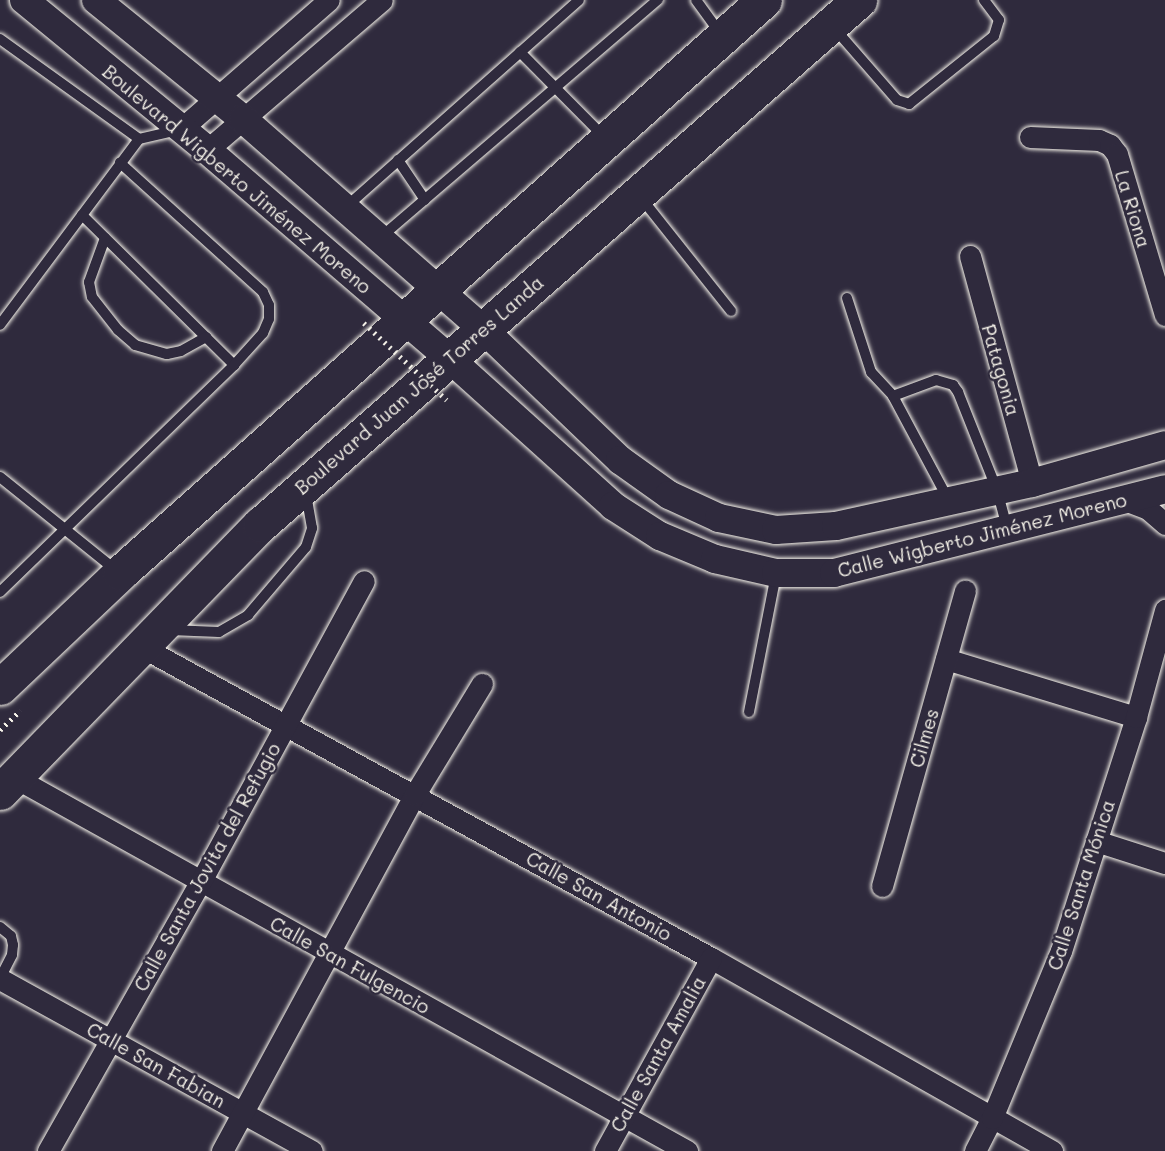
<!DOCTYPE html>
<meta charset="utf-8">
<style>
body{margin:0}
#map{position:relative;width:1165px;height:1151px;overflow:hidden;background:#2f2a3d;font-family:Mali,sans-serif}
div>[style]{position:absolute}
.path>*{height:4.5px;margin-top:-2.25px;transform-origin:0;background:repeating-linear-gradient(90deg,#f4f1e8 0 2px,transparent 0 7px)}
.roads{filter:drop-shadow(0 0 2px #f4f1e8) drop-shadow(0 0 2px #f4f1e8)}
.service>*{height:10px;margin:-5px;padding:0 5px;transform-origin:5px;border-radius:5px;background:#2f2a3d}
.minor>*{height:21px;margin:-10.5px;padding:0 10.5px;transform-origin:10.5px;border-radius:10.5px;background:#2f2a3d}
.tertiary>*{height:28px;margin:-14px;padding:0 14px;transform-origin:14px;border-radius:14px;background:#2f2a3d}
.primary>*{height:35px;margin:-17.5px;padding:0 17.5px;transform-origin:17.5px;border-radius:17.5px;background:#2f2a3d}
.path-bridge>*{height:4.5px;margin-top:-2.25px;transform-origin:0;background:repeating-linear-gradient(90deg,#f4f1e8 0 2px,transparent 0 7px)}
span{translate:-50% -50%;white-space:nowrap;text-align:center;line-height:1.15;-webkit-text-stroke:5px #2f2a3d;paint-order:stroke}
.street-label{font-size:19px;color:#f4f1e8}
</style>
<div id="map">
<div class="path">
<div style="left:0;top:730px;width:28px;rotate:-44deg"></div>
</div>
<div class="roads">
<div class="service">
<div style="left:696px;top:0;width:39px;rotate:54deg"></div>
<div style="left:835px;top:29px;width:94px;rotate:48.9deg"></div>
<div style="left:897px;top:100px;width:13px;rotate:18deg"></div>
<div style="left:909px;top:104px;width:109px;rotate:-38.7deg"></div>
<div style="left:994px;top:36px;width:17px;rotate:-73deg"></div>
<div style="left:999px;top:20px;width:25px;rotate:-127deg"></div>
<div style="left:0;top:39px;width:171px;rotate:35.7deg"></div>
<div style="left:139px;top:139px;width:232px;rotate:126.8deg"></div>
<div style="left:520px;top:52px;width:120px;rotate:45.3deg"></div>
<div style="left:139px;top:139px;width:40px;rotate:-13deg"></div>
<div style="left:398px;top:160px;width:48px;rotate:56deg"></div>
<div style="left:642px;top:199px;width:143px;rotate:51.5deg"></div>
<div style="left:347px;top:206px;width:310px;rotate:-41.6deg"></div>
<div style="left:82px;top:215px;width:214px;rotate:44.6deg"></div>
<div style="left:381px;top:237px;width:365px;rotate:-40.6deg"></div>
<div style="left:105px;top:238px;width:47px;rotate:110deg"></div>
<div style="left:89px;top:282px;width:15px;rotate:79deg"></div>
<div style="left:92px;top:297px;width:42px;rotate:51.8deg"></div>
<div style="left:118px;top:330px;width:23px;rotate:41deg"></div>
<div style="left:135px;top:345px;width:33px;rotate:16deg"></div>
<div style="left:167px;top:354px;width:14px;rotate:-12deg"></div>
<div style="left:181px;top:351px;width:29px;rotate:-29deg"></div>
<div style="left:847px;top:298px;width:78px;rotate:72deg"></div>
<div style="left:871px;top:372px;width:33px;rotate:47deg"></div>
<div style="left:0;top:477px;width:150px;rotate:38.8deg"></div>
<div style="left:948px;top:499px;width:117px;rotate:-118.1deg"></div>
<div style="left:893px;top:396px;width:46px;rotate:-20.4deg"></div>
<div style="left:936px;top:380px;width:18px;rotate:16deg"></div>
<div style="left:953px;top:385px;width:9px;rotate:54deg"></div>
<div style="left:958px;top:392px;width:105px;rotate:68.3deg"></div>
<div style="left:997px;top:490px;width:38px;rotate:75deg"></div>
<div style="left:0;top:592px;width:326px;rotate:-44.1deg"></div>
<div style="left:234px;top:365px;width:43px;rotate:-47.8deg"></div>
<div style="left:263px;top:333px;width:15px;rotate:-67deg"></div>
<div style="left:269px;top:319px;width:14px;rotate:-90deg"></div>
<div style="left:269px;top:305px;width:14px;rotate:-115deg"></div>
<div style="left:263px;top:292px;width:193px;rotate:-137.9deg"></div>
<div style="left:170px;top:630px;width:49px;rotate:2.3deg"></div>
<div style="left:219px;top:632px;width:34px;rotate:-30deg"></div>
<div style="left:248px;top:615px;width:89px;rotate:-49.5deg"></div>
<div style="left:306px;top:547px;width:20px;rotate:-72deg"></div>
<div style="left:312px;top:528px;width:36px;rotate:-100deg"></div>
<div style="left:749px;top:712px;width:141px;rotate:-78.9deg"></div>
<div style="left:0;top:927px;width:14px;rotate:39deg"></div>
<div style="left:11px;top:936px;width:9px;rotate:77deg"></div>
<div style="left:13px;top:945px;width:10px;rotate:96deg"></div>
<div style="left:12px;top:955px;width:27px;rotate:117deg"></div>
</div>
<div class="minor">
<div style="left:181px;top:129px;width:196px;rotate:-41.1deg"></div>
<div style="left:1030px;top:137px;width:69px;rotate:2.5deg"></div>
<div style="left:1099px;top:140px;width:12px;rotate:24deg"></div>
<div style="left:1110px;top:145px;width:11px;rotate:52deg"></div>
<div style="left:1117px;top:154px;width:168px;rotate:73.4deg"></div>
<div style="left:207px;top:150px;width:230px;rotate:-40.6deg"></div>
<div style="left:970px;top:256px;width:235px;rotate:74.7deg"></div>
<div style="left:1122px;top:499px;width:28px;rotate:21deg"></div>
<div style="left:1148px;top:509px;width:23px;rotate:41deg"></div>
<div style="left:142px;top:647px;width:648px;rotate:28.66deg"></div>
<div style="left:711px;top:958px;width:392px;rotate:29.5deg"></div>
<div style="left:946px;top:659px;width:199px;rotate:17deg"></div>
<div style="left:14px;top:777px;width:770px;rotate:29.06deg"></div>
<div style="left:1096px;top:841px;width:72px;rotate:17.7deg"></div>
<div style="left:882px;top:886px;width:307px;rotate:-74.3deg"></div>
<div style="left:0;top:979px;width:356px;rotate:28.9deg"></div>
<div style="left:48px;top:1151px;width:310px;rotate:-60.5deg"></div>
<div style="left:201px;top:881px;width:341px;rotate:-61.5deg"></div>
<div style="left:222px;top:1151px;width:406px;rotate:-61.6deg"></div>
<div style="left:415px;top:794px;width:129px;rotate:-58.7deg"></div>
<div style="left:605px;top:1151px;width:220px;rotate:-61.2deg"></div>
<div style="left:975px;top:1151px;width:37px;rotate:-63deg"></div>
<div style="left:992px;top:1118px;width:181px;rotate:-67.6deg"></div>
<div style="left:1061px;top:951px;width:246px;rotate:-72.2deg"></div>
<div style="left:1136px;top:717px;width:111px;rotate:-74.8deg"></div>
</div>
<div class="tertiary">
<div style="left:24px;top:0;width:237px;rotate:39.3deg"></div>
<div style="left:207px;top:150px;width:321px;rotate:40.7deg"></div>
<div style="left:450px;top:359px;width:219px;rotate:42deg"></div>
<div style="left:613px;top:506px;width:56px;rotate:32.6deg"></div>
<div style="left:660px;top:536px;width:60px;rotate:22.7deg"></div>
<div style="left:715px;top:559px;width:63px;rotate:12.9deg"></div>
<div style="left:776px;top:573px;width:58px"></div>
<div style="left:834px;top:573px;width:341px;rotate:-14.2deg"></div>
<div style="left:96px;top:0;width:189px;rotate:39deg"></div>
<div style="left:243px;top:119px;width:319px;rotate:41.2deg"></div>
<div style="left:483px;top:329px;width:190px;rotate:43.7deg"></div>
<div style="left:620px;top:460px;width:60px;rotate:35.5deg"></div>
<div style="left:669px;top:495px;width:55px;rotate:24.7deg"></div>
<div style="left:719px;top:518px;width:58px;rotate:11.9deg"></div>
<div style="left:776px;top:530px;width:60px;rotate:-3.8deg"></div>
<div style="left:836px;top:526px;width:201px;rotate:-12.4deg"></div>
<div style="left:1032px;top:483px;width:138px;rotate:-15.9deg"></div>
</div>
<div class="primary">
<div style="left:0;top:687px;width:166px;rotate:-43.5deg"></div>
<div style="left:120px;top:573px;width:862px;rotate:-41.66deg"></div>
<div style="left:0;top:792px;width:373px;rotate:-45.8deg"></div>
<div style="left:260px;top:525px;width:797px;rotate:-41.23deg"></div>
</div>
</div>
<div class="path-bridge">
<div style="left:364px;top:323px;width:113px;rotate:42.9deg"></div>
</div>
<div class="street-label">
<span style="left:237px;top:179px;rotate:40deg">Boulevard Wigberto Jiménez Moreno</span>
<span style="left:1133px;top:209px;rotate:73deg">La Riona</span>
<span style="left:1001px;top:370px;rotate:74deg">Patagonia</span>
<span style="left:419px;top:385px;rotate:-41deg">Boulevard Juan José Torres Landa</span>
<span style="left:982px;top:535px;rotate:-14deg">Calle Wigberto Jiménez Moreno</span>
<span style="left:924px;top:738px;rotate:-74deg">Cilmes</span>
<span style="left:207px;top:867px;rotate:-61deg">Calle Santa Jovita del Refugio</span>
<span style="left:1081px;top:885px;rotate:-72deg">Calle Santa Mónica</span>
<span style="left:599px;top:896px;rotate:29deg">Calle San Antonio</span>
<span style="left:350px;top:965px;rotate:29deg">Calle San Fulgencio</span>
<span style="left:658px;top:1054px;rotate:-61deg">Calle Santa Amalia</span>
<span style="left:156px;top:1065px;rotate:29deg">Calle San Fabian</span>
</div>
</div>
